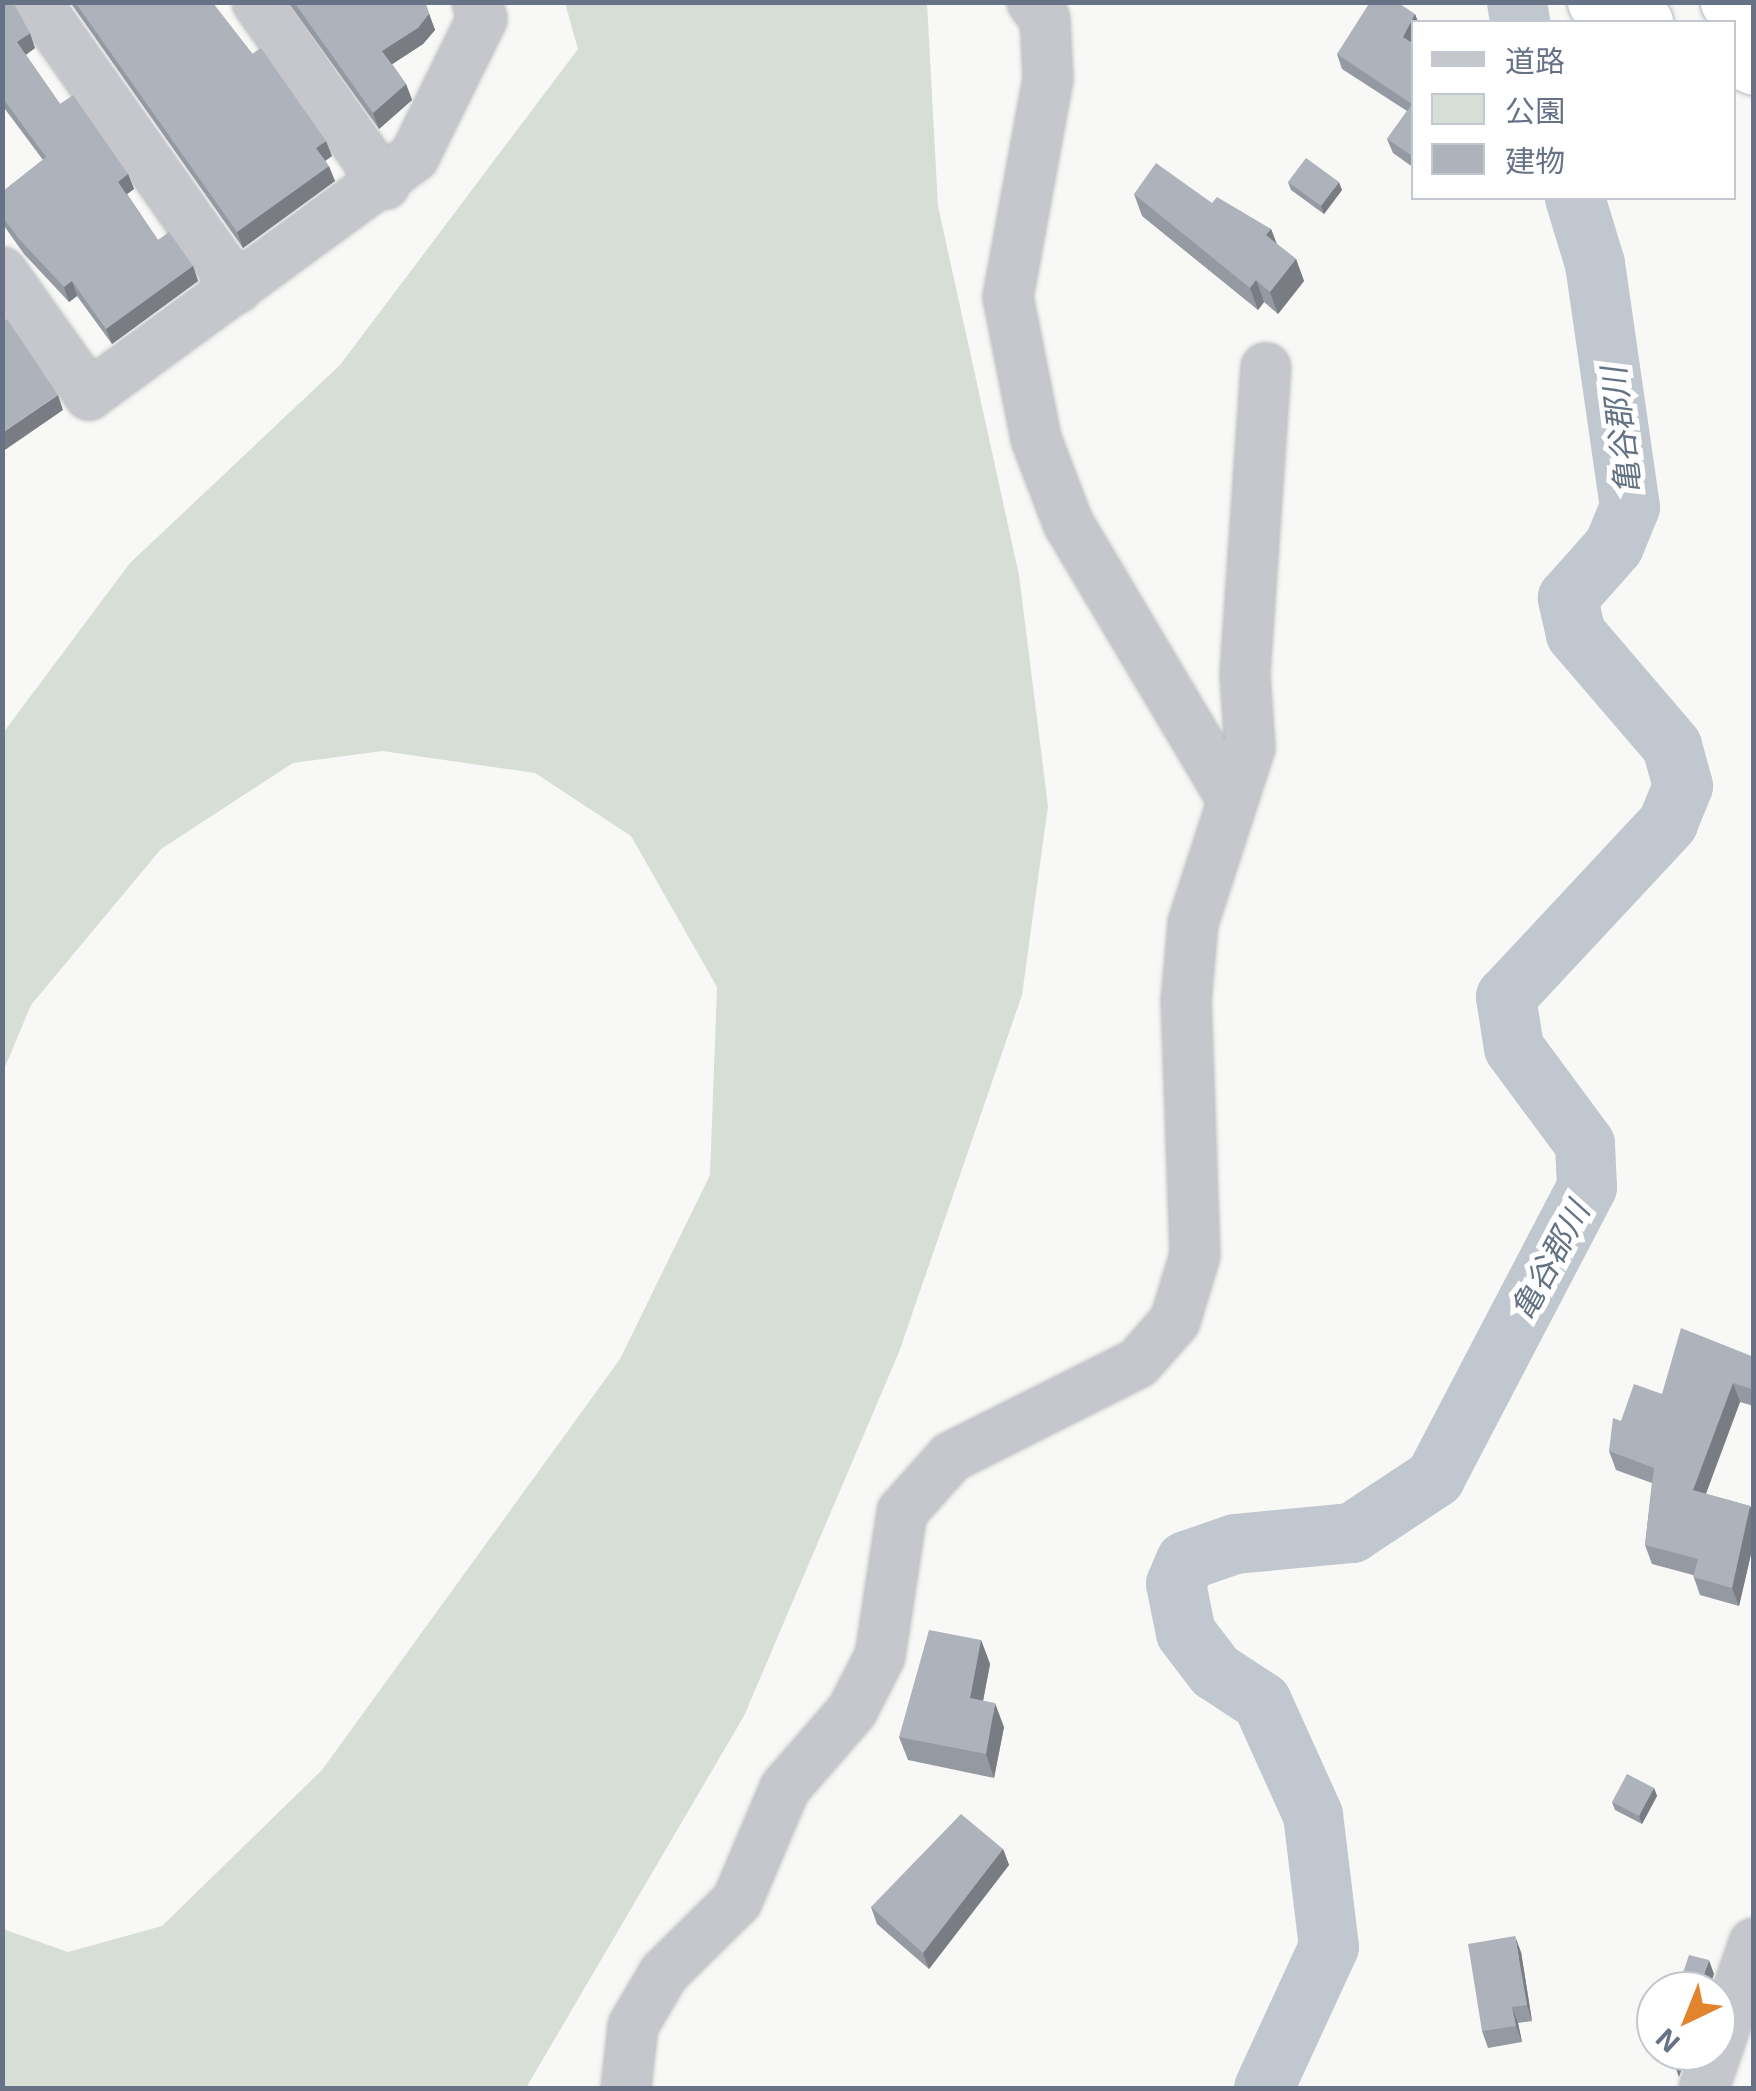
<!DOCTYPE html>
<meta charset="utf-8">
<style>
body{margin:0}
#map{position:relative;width:1756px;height:2091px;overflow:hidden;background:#f8f9f6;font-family:"Exo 2","Noto Sans JP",sans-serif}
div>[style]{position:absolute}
.green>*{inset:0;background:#d7ded6}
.river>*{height:60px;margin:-30px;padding:0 30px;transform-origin:30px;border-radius:30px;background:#c0c7ce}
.roads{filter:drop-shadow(0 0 2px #b6b8bd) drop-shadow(0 0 2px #b6b8bd)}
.minor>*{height:48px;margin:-24px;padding:0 24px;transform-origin:24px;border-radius:24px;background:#c5c7cc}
.highway>*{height:55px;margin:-27.5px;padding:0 27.5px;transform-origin:27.5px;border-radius:27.5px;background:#fff}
.wall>*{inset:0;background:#9599a1}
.shaded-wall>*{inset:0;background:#797d83}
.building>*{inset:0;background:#adb2bb}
span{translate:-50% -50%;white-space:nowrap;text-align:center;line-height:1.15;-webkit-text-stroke:10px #fff;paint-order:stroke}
.water-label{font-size:32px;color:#647383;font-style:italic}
.frame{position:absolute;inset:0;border:5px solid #687287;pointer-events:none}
.legend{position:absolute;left:1411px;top:20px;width:325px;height:180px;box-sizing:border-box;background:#fff;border:2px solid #c3c7cf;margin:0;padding:12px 18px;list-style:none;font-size:30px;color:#687287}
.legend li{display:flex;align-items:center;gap:20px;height:50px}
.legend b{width:50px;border:2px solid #c3c7cf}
.north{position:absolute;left:1636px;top:1971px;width:100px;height:100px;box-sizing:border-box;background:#fff;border:2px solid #c3c7cf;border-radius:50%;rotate:223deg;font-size:28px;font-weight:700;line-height:40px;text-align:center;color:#687287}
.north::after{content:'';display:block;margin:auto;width:35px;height:45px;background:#e2832d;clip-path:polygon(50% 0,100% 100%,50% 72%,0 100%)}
</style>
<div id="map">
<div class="green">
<div style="clip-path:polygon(565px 3px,927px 3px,938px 206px,1019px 575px,1048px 806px,1022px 995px,899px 1352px,744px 1716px,526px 2088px,3px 2088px,3px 1929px,68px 1952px,162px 1926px,322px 1770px,620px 1359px,710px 1175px,717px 987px,631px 836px,535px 773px,382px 751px,293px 763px,161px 849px,31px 1005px,3px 1072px,3px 733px,130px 563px,340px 365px,578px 49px)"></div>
</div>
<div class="river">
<div style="left:1517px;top:2px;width:20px;rotate:81deg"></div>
<div style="left:1264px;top:2088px;width:155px;rotate:-65.3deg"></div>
<div style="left:1329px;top:1947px;width:133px;rotate:-96.9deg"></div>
<div style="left:1313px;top:1815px;width:124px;rotate:-114.3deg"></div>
<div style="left:1262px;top:1702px;width:56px;rotate:-146.6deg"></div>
<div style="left:1215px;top:1671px;width:48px;rotate:-127.3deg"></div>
<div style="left:1186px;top:1633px;width:50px;rotate:-101.5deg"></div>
<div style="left:1176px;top:1584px;width:25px;rotate:-67deg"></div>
<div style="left:1186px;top:1561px;width:52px;rotate:-19.1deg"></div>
<div style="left:1235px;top:1544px;width:118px;rotate:-5.4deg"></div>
<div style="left:1352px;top:1533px;width:100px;rotate:-33.5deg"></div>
<div style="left:1435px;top:1478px;width:328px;rotate:-62.4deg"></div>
<div style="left:1587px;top:1187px;width:43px;rotate:-92.7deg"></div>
<div style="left:1585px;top:1144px;width:119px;rotate:-126.5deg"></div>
<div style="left:1514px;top:1048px;width:52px;rotate:-98.9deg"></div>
<div style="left:1506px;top:997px;width:238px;rotate:-47deg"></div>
<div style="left:1668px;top:823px;width:40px;rotate:-68deg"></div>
<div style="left:1683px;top:786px;width:41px;rotate:-105.4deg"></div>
<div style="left:1672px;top:746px;width:148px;rotate:-130.6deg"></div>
<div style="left:1576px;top:634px;width:37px;rotate:-103deg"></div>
<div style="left:1568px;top:598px;width:69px;rotate:-48.5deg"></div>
<div style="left:1614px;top:546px;width:42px;rotate:-67.7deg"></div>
<div style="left:1630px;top:507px;width:246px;rotate:-98.2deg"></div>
<div style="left:1595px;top:264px;width:69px;rotate:-106.9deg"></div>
</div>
<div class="roads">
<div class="minor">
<div style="left:36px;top:2px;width:350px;rotate:54.9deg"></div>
<div style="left:257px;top:2px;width:223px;rotate:55deg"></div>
<div style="left:1032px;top:2px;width:21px;rotate:53deg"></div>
<div style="left:1045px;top:19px;width:60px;rotate:87.1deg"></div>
<div style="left:1048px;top:79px;width:222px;rotate:100.4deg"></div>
<div style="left:1008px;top:297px;width:145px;rotate:78.8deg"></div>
<div style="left:1036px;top:439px;width:90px;rotate:69.1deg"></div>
<div style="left:1068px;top:523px;width:321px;rotate:59.3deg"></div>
<div style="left:2px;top:272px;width:151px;rotate:54.7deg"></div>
<div style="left:89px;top:395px;width:403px;rotate:-36.2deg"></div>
<div style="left:414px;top:157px;width:154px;rotate:-63.8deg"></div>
<div style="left:482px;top:19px;width:18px;rotate:-106deg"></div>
<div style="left:626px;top:2088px;width:62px;rotate:-83.6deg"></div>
<div style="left:633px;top:2026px;width:61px;rotate:-59.7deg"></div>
<div style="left:664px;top:1973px;width:103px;rotate:-44.6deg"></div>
<div style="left:737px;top:1901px;width:123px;rotate:-67deg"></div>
<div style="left:785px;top:1788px;width:102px;rotate:-49deg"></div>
<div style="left:852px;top:1711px;width:62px;rotate:-63deg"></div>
<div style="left:880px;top:1656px;width:146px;rotate:-81.3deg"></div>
<div style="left:902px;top:1512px;width:74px;rotate:-48.3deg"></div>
<div style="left:951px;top:1457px;width:209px;rotate:-26.7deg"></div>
<div style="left:1138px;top:1363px;width:56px;rotate:-48.6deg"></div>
<div style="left:1175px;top:1321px;width:69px;rotate:-73.1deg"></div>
<div style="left:1195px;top:1255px;width:253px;rotate:-92deg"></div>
<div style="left:1186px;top:1002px;width:79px;rotate:-84.9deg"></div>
<div style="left:1193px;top:923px;width:184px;rotate:-72deg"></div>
<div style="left:1250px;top:748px;width:74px;rotate:-93.9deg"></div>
<div style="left:1245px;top:674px;width:307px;rotate:-86.1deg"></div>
<div style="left:1704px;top:2088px;width:153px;rotate:-71deg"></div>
</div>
<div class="highway">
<div style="left:1595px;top:2px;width:54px;rotate:21.8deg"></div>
<div style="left:1728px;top:2px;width:28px;rotate:23deg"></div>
<div style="left:1734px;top:58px;width:22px;rotate:24deg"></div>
</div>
</div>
<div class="wall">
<div style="clip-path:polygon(2px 2px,35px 48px,26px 55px,60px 104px,128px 174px,134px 189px,127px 194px,158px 240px,193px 266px,198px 281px,112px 344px,77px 296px,69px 302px,24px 254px,2px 223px,2px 192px,43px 160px,2px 105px)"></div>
<div style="clip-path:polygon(70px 2px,212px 2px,332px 156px,325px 161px,335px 181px,243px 248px)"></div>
<div style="clip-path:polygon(288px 2px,425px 2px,435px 30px,423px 44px,392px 64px,406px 84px,412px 100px,379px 129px)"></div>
<div style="clip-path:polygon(1415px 14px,1418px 22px,1414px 22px,1412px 43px,1414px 168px,1393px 153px,1387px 139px,1407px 111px,1342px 69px,1337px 54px)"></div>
<div style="clip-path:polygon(1288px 182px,1342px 190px,1324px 214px,1291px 190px)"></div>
<div style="clip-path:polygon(1134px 194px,1212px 203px,1271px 229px,1277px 244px,1296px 259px,1304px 281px,1278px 314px,1264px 302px,1258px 310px,1142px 216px)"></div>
<div style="clip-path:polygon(1754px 1357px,1754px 1406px,1740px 1402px,1706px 1494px,1750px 1506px,1754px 1515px,1754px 1541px,1739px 1606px,1700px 1595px,1693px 1575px,1652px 1564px,1645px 1545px,1652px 1483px,1616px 1470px,1609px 1451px,1621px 1421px,1662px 1394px)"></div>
<div style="clip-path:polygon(981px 1640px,990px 1664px,983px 1701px,1004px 1727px,994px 1778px,908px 1760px,899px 1737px)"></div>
<div style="clip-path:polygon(1654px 1788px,1657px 1796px,1642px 1824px,1615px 1810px,1612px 1802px)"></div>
<div style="clip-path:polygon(1003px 1849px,1009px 1865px,929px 1969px,877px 1924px,871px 1907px)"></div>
<div style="clip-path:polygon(1521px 1952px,1532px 2021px,1518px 2023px,1522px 2042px,1488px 2048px,1482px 2031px)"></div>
</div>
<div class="shaded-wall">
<div style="clip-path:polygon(429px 14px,435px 30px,423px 44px,388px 67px,382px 51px)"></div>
<div style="clip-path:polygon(1415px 14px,1418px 22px,1414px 22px,1414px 41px,1408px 51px,1403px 37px)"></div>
<div style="clip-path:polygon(30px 33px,35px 48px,22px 57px,17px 42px)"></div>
<div style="clip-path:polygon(406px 84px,412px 100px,379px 129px,373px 113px)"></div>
<div style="clip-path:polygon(326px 141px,332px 156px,322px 163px,316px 148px)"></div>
<div style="clip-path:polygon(329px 166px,335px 181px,243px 248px,237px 232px)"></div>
<div style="clip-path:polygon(128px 174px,134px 189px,123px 197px,118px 182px)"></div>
<div style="clip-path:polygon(1339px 182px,1342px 190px,1324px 214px,1321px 206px)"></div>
<div style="clip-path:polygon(1271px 229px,1279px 251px,1266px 235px)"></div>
<div style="clip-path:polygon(1296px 259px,1304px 281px,1278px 314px,1270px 292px)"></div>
<div style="clip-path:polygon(193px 266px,198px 281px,112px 344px,106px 329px)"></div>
<div style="clip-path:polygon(1256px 280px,1264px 302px,1258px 310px,1250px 288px)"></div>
<div style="clip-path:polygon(72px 281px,77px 296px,69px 302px,64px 287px)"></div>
<div style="clip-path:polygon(58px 395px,63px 410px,2px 452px,2px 433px)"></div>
<div style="clip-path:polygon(1733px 1383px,1740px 1402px,1700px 1509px,1693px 1490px)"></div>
<div style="clip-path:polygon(1750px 1506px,1754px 1515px,1754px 1541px,1739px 1606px,1732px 1588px)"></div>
<div style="clip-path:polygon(981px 1640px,990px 1664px,979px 1722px,970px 1698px)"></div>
<div style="clip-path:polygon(995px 1703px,1004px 1727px,994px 1778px,986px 1754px)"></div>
<div style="clip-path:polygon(1654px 1788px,1657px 1796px,1642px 1824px,1639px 1816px)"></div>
<div style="clip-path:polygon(1003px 1849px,1009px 1865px,929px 1969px,923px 1953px)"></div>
<div style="clip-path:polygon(1515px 1936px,1521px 1952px,1532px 2021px,1527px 2005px)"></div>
<div style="clip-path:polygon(1709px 1960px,1714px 1974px,1708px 1991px,1698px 1991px)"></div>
<div style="clip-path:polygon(1512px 2007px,1518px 2023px,1522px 2042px,1516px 2026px)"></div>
<div style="clip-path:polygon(1678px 2051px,1688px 2051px,1679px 2077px,1674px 2063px)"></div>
</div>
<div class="building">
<div style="clip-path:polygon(2px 2px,13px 2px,30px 33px,17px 42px,60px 104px,73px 95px,128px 174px,118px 182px,158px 240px,169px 232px,193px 266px,106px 329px,72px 281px,64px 287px,19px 239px,2px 216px,2px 192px,46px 157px,2px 97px)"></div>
<div style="clip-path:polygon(75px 2px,212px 2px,252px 54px,261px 48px,326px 141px,316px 148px,329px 166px,237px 232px)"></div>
<div style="clip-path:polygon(294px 2px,425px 2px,429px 14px,418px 28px,382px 51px,406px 84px,373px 113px)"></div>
<div style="clip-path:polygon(1370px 2px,1397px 2px,1415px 14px,1403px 37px,1414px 44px,1414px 157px,1387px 139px,1412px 104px,1337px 54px)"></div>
<div style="clip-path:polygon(1306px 158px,1339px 182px,1321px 206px,1288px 182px)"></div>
<div style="clip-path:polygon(1156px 163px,1212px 203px,1217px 197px,1271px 229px,1266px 235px,1296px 259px,1270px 292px,1256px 280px,1250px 288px,1134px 194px)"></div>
<div style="clip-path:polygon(7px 319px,58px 395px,2px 433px,2px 323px)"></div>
<div style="clip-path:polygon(1681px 1328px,1754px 1357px,1754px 1390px,1733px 1383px,1693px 1490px,1750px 1506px,1732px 1588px,1693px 1577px,1698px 1559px,1645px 1545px,1654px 1468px,1609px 1451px,1613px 1418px,1621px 1421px,1634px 1384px,1662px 1394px)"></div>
<div style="clip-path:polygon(929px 1630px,981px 1640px,970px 1698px,995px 1703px,986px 1754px,899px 1737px)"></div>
<div style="clip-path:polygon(1627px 1774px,1654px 1788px,1639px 1816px,1612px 1802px)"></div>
<div style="clip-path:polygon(961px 1814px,1003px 1849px,923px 1953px,871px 1907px)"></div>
<div style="clip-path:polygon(1515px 1936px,1527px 2005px,1512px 2007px,1516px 2026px,1482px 2031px,1468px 1944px)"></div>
<div style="clip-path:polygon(1689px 1955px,1709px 1960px,1698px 1991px,1677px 1991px)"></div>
</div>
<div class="water-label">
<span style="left:1620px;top:431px;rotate:-97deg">亀谷郡川</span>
<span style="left:1549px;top:1260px;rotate:-62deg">亀谷郡川</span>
</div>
<div class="frame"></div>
<ul class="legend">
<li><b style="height:12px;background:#c5c7cc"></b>道路</li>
<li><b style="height:28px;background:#d7ded6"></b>公園</li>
<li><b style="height:28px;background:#adb2bb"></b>建物</li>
</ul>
<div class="north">N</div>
</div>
